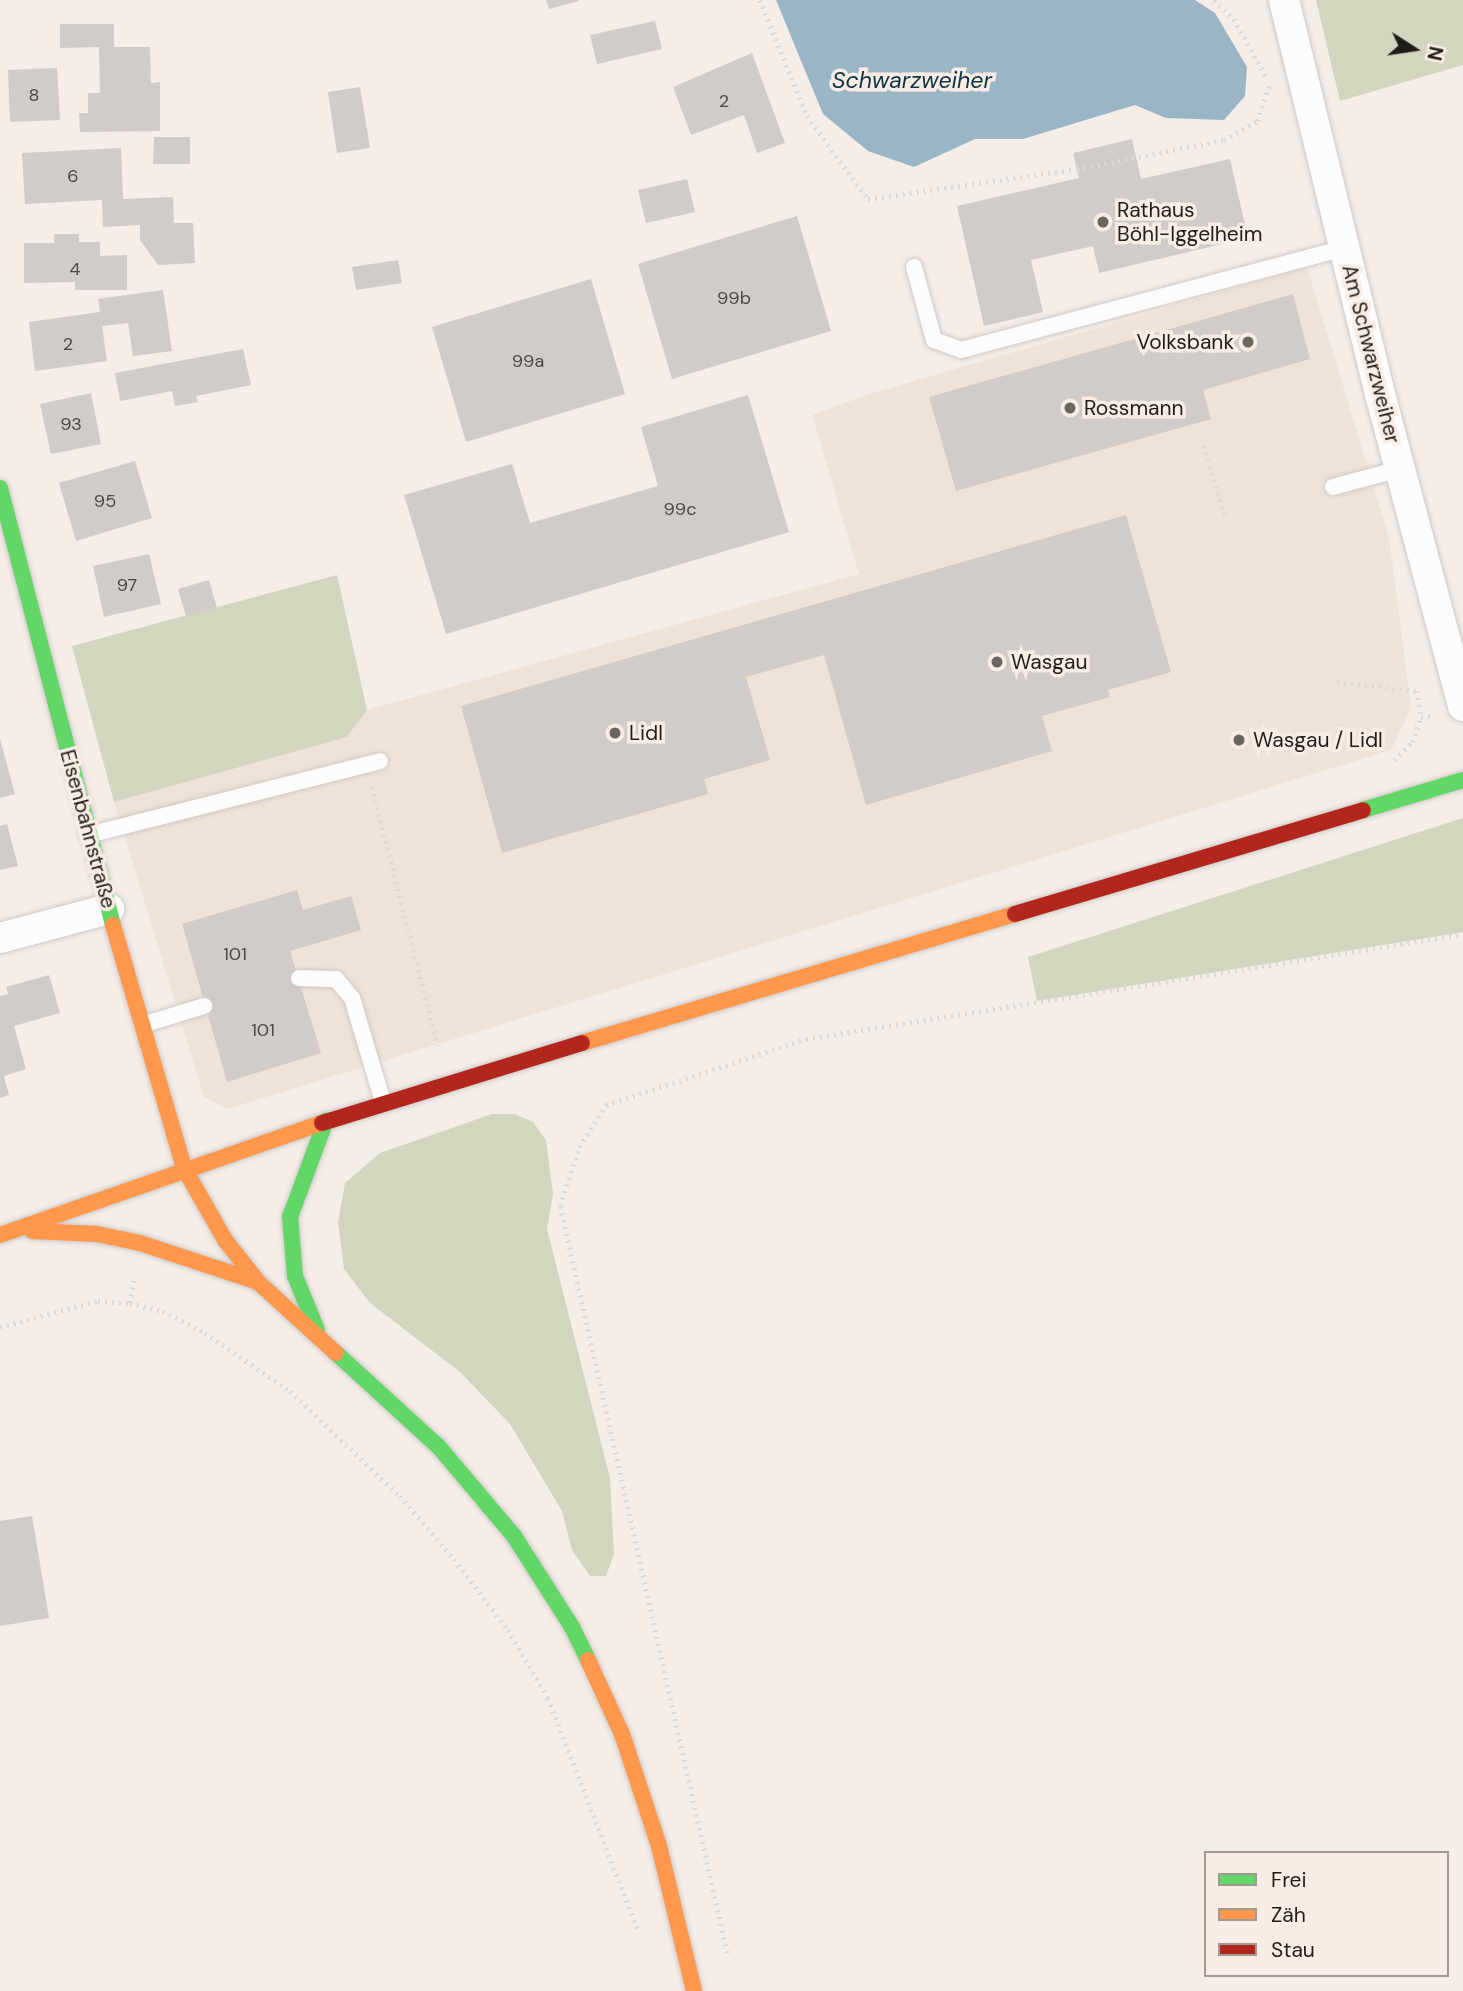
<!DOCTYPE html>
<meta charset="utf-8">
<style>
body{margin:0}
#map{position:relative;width:1463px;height:1991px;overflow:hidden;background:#f4ede8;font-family:"DM Sans",sans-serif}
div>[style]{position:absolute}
.commercial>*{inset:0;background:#efe3d7}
.green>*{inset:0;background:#d3d6be}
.water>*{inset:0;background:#9ab6c6}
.building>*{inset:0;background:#d1cbc9}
.path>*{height:4.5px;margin-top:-2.25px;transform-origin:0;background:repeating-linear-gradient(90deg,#dcdad9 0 2px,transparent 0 7px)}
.roads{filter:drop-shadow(0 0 2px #cfc9c6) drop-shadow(0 0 2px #cfc9c6)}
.lane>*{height:16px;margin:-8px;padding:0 8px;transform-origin:8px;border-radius:8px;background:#fdfcfc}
.street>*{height:30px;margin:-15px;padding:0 15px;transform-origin:15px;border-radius:15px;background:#fdfcfc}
.fast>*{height:16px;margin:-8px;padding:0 8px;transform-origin:8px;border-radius:8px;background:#63d668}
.slow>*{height:16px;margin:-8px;padding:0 8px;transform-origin:8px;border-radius:8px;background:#ff974d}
.jam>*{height:16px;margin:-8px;padding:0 8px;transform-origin:8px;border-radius:8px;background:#b3261e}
.dots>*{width:19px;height:19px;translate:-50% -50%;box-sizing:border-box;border:4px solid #f8ece4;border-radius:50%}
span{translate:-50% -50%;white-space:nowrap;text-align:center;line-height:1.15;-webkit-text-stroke:7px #f8ece4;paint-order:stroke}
.number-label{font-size:18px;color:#4d4846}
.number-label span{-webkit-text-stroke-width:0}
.poi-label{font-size:21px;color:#211c1a}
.left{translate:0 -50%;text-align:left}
.right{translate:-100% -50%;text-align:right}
.street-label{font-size:21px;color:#211c1a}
.water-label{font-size:23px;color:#0e3547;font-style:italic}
.legend{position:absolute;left:1204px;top:1851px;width:245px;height:126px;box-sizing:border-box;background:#f8ece4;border:2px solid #a29993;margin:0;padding:9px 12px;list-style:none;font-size:21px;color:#211c1a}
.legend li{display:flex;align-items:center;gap:14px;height:35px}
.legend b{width:35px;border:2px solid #a29993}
.north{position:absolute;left:1379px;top:14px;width:70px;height:70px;-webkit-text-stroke:5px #f8ece4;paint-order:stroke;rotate:102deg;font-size:19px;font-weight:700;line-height:28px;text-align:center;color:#211c1a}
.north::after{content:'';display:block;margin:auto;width:24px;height:32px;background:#211c1a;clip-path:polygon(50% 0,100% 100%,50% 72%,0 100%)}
</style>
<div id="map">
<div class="commercial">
<div style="clip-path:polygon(1307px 267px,1389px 537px,1411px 708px,1391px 750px,227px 1109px,204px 1097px,114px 802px,347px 737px,367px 710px,859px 574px,812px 415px,869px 394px)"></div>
</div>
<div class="green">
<div style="clip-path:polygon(1316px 0,1463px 0,1463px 65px,1340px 101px)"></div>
<div style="clip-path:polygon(337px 575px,367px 710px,347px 737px,114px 802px,72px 646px)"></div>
<div style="clip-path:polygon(1463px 818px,1463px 932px,1037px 1001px,1028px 957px)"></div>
<div style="clip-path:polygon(492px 1114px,515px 1114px,533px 1122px,546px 1140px,553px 1194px,547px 1229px,610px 1478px,614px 1554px,606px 1576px,590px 1576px,572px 1550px,562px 1511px,510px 1424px,460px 1372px,370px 1303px,344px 1269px,338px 1222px,345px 1183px,380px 1153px)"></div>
</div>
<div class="water">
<div style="clip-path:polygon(776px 0,1195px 0,1215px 13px,1247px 67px,1245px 96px,1224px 120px,1166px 118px,1135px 105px,1023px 139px,975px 139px,914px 167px,868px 151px,823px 114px)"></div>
</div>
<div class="building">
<div style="clip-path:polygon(546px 0,578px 0,579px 1px,549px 9px)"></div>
<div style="clip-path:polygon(655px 21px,662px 49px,597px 64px,590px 35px)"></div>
<div style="clip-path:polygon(60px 24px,114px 24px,114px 47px,150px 47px,151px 83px,160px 82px,160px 131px,80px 132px,79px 113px,88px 113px,88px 93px,100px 93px,99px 47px,60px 48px)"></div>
<div style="clip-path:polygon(752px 53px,785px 143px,757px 153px,744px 115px,691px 135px,673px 87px)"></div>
<div style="clip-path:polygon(57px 68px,60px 120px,10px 122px,8px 70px)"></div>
<div style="clip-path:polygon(360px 87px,370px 148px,337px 153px,328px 92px)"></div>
<div style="clip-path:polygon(154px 137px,190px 137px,190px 164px,153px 164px)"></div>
<div style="clip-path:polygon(1132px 139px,1141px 179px,1230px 159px,1248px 238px,1099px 273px,1093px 246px,1031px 260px,1043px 312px,984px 326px,957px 206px,1079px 178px,1073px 153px)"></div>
<div style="clip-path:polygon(121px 148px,123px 199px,173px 197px,174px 223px,193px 223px,195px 263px,158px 265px,140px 240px,140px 225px,103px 227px,102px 200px,25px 204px,22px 153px)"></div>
<div style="clip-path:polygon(687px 179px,695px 212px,646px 223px,638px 190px)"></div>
<div style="clip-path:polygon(797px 216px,831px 331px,672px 379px,638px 264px)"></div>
<div style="clip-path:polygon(54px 234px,79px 234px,79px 242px,100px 242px,100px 256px,127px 255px,127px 290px,75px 290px,75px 282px,24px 283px,24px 243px,54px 243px)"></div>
<div style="clip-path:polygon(398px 260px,402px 283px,356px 290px,352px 267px)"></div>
<div style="clip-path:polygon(591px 279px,625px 394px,466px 442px,432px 327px)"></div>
<div style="clip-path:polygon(163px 290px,172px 351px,133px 356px,128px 323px,102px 326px,107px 361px,35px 371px,29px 322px,100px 312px,98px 299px)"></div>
<div style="clip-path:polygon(1293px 294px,1310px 359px,1203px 390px,1211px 419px,956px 491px,929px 397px)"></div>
<div style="clip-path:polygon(243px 349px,251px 385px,196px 396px,198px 402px,175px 406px,172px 391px,120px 401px,115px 373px)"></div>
<div style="clip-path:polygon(91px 393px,101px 444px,51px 454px,40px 404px)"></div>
<div style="clip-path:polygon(748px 395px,789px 532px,446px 634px,404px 495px,512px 464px,530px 523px,658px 486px,641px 427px)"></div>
<div style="clip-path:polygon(135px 461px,152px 518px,76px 541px,59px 483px)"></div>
<div style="clip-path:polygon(1126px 515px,1171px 672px,1108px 690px,1110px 697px,1042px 716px,1052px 751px,866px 805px,824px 655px,746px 677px,770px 760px,704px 779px,708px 794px,502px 853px,461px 706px)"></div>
<div style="clip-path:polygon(149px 554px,161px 604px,104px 617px,93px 566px)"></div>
<div style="clip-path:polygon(209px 580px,217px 608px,186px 616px,178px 589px)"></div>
<div style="clip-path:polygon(0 739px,15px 794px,0 798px)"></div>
<div style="clip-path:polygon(7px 824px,18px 866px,0 870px,0 826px)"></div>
<div style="clip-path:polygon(297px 890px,303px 910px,351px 896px,361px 930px,290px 951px,321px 1053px,227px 1082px,182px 924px)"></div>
<div style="clip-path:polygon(49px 975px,60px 1013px,14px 1026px,26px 1069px,4px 1076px,9px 1095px,0 1098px,0 996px,8px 994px,6px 987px)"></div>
<div style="clip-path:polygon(32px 1516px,49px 1618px,0 1626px,0 1521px)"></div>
</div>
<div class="path">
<div style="left:760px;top:0;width:125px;rotate:67.9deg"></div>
<div style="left:807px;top:116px;width:103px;rotate:53.7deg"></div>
<div style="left:868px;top:199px;width:211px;rotate:-8.2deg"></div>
<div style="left:1077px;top:169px;width:150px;rotate:-11.2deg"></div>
<div style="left:1224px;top:140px;width:38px;rotate:-30deg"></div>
<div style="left:1257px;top:121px;width:39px;rotate:-71deg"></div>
<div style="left:1214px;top:0;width:28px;rotate:44deg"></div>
<div style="left:1234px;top:19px;width:65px;rotate:60.7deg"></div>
<div style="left:1204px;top:446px;width:77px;rotate:73.4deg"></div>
<div style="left:1337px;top:682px;width:81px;rotate:6.4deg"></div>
<div style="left:1417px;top:691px;width:26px;rotate:81deg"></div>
<div style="left:1394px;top:760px;width:25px;rotate:-45deg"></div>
<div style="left:1412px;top:742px;width:27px;rotate:-70deg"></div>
<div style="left:1421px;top:717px;width:10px;rotate:-6deg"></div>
<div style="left:372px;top:787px;width:267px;rotate:75.7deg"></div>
<div style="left:130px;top:1303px;width:34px;rotate:14deg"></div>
<div style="left:163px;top:1311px;width:47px;rotate:27.6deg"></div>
<div style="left:205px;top:1333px;width:103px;rotate:34.3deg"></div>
<div style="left:290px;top:1391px;width:152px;rotate:43.7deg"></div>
<div style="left:400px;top:1496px;width:83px;rotate:49.4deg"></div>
<div style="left:454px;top:1559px;width:89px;rotate:52.7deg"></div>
<div style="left:508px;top:1630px;width:79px;rotate:59.5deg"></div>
<div style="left:548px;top:1698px;width:249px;rotate:68.8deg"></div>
<div style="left:0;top:1327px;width:101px;rotate:-14.9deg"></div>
<div style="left:98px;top:1301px;width:32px;rotate:4deg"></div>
<div style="left:130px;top:1303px;width:23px;rotate:-80deg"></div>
<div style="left:727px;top:1953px;width:765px;rotate:-102.6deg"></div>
<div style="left:560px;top:1206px;width:62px;rotate:-72.1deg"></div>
<div style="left:579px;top:1147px;width:50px;rotate:-57.3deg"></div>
<div style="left:606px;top:1105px;width:211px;rotate:-18.3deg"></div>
<div style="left:806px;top:1039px;width:665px;rotate:-9.08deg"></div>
</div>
<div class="roads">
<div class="lane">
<div style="left:914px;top:267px;width:76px;rotate:74.7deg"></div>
<div style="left:934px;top:340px;width:29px;rotate:20deg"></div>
<div style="left:961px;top:350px;width:396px;rotate:-14.9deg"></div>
<div style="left:1333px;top:487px;width:69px;rotate:-15deg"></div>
<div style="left:88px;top:835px;width:301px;rotate:-14.2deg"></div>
<div style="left:299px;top:978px;width:37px;rotate:2deg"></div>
<div style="left:336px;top:979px;width:25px;rotate:50deg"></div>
<div style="left:352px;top:998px;width:109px;rotate:73.4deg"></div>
<div style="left:142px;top:1025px;width:65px;rotate:-17deg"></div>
</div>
<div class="street">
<div style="left:1284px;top:0;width:406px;rotate:76.3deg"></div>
<div style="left:1380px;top:394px;width:323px;rotate:75.1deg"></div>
<div style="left:0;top:938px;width:113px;rotate:-14.9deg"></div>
</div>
<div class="fast">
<div style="left:0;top:488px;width:451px;rotate:75.5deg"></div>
<div style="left:1363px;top:810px;width:104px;rotate:-16.7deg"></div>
<div style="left:317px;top:1330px;width:58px;rotate:-112.2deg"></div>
<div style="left:295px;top:1276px;width:59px;rotate:-94.8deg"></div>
<div style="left:290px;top:1217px;width:103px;rotate:-69.6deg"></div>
<div style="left:336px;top:1353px;width:139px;rotate:42.4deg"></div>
<div style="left:439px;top:1447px;width:116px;rotate:49.9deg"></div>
<div style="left:514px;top:1536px;width:108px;rotate:57.5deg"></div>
<div style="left:572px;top:1627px;width:37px;rotate:64deg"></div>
</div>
<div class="slow">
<div style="left:113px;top:925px;width:253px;rotate:73.7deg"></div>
<div style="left:184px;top:1168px;width:83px;rotate:60.3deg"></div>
<div style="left:225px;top:1240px;width:55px;rotate:51.7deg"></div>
<div style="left:259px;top:1283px;width:104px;rotate:42.3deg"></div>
<div style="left:582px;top:1043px;width:452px;rotate:-16.6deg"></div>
<div style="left:32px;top:1231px;width:65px;rotate:2.6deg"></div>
<div style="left:97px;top:1234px;width:44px;rotate:11.8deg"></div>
<div style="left:140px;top:1243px;width:124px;rotate:18.3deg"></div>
<div style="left:0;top:1235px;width:341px;rotate:-19.2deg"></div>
<div style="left:588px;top:1660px;width:81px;rotate:65.3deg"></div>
<div style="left:622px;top:1734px;width:118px;rotate:71.7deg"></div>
<div style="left:659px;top:1846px;width:149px;rotate:76.4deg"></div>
</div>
<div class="jam">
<div style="left:1015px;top:914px;width:363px;rotate:-16.6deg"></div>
<div style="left:322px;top:1123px;width:272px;rotate:-17.1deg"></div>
</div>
</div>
<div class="dots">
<div style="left:1103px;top:222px;background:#6b6562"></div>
<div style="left:1248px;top:342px;background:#6b6562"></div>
<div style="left:1070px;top:408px;background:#6b6562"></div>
<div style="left:997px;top:662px;background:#6b6562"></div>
<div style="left:615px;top:733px;background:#6b6562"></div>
<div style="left:1239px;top:740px;background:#6b6562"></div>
</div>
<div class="number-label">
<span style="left:34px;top:95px">8</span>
<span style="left:724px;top:101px">2</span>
<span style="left:73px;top:176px">6</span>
<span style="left:75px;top:269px">4</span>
<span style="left:734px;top:298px">99b</span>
<span style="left:68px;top:344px">2</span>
<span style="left:528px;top:361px">99a</span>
<span style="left:71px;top:424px">93</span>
<span style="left:105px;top:501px">95</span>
<span style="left:680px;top:509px">99c</span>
<span style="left:127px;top:585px">97</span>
<span style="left:235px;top:954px">101</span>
<span style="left:263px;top:1030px">101</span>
</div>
<div class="poi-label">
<span class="left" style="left:1117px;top:222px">Rathaus<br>Böhl-Iggelheim</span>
<span class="right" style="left:1234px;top:342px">Volksbank</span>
<span class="left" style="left:1084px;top:408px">Rossmann</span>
<span class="left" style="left:1011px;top:662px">Wasgau</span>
<span class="left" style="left:629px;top:733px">Lidl</span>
<span class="left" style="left:1253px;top:740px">Wasgau / Lidl</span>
</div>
<div class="street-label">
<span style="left:1371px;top:354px;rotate:76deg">Am Schwarzweiher</span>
<span style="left:88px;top:829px;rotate:75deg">Eisenbahnstraße</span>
</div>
<div class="water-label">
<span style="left:912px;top:80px">Schwarzweiher</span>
</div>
<ul class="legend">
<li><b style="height:9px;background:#63d668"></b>Frei</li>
<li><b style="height:9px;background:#ff974d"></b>Zäh</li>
<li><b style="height:9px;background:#b3261e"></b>Stau</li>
</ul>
<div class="north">N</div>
</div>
